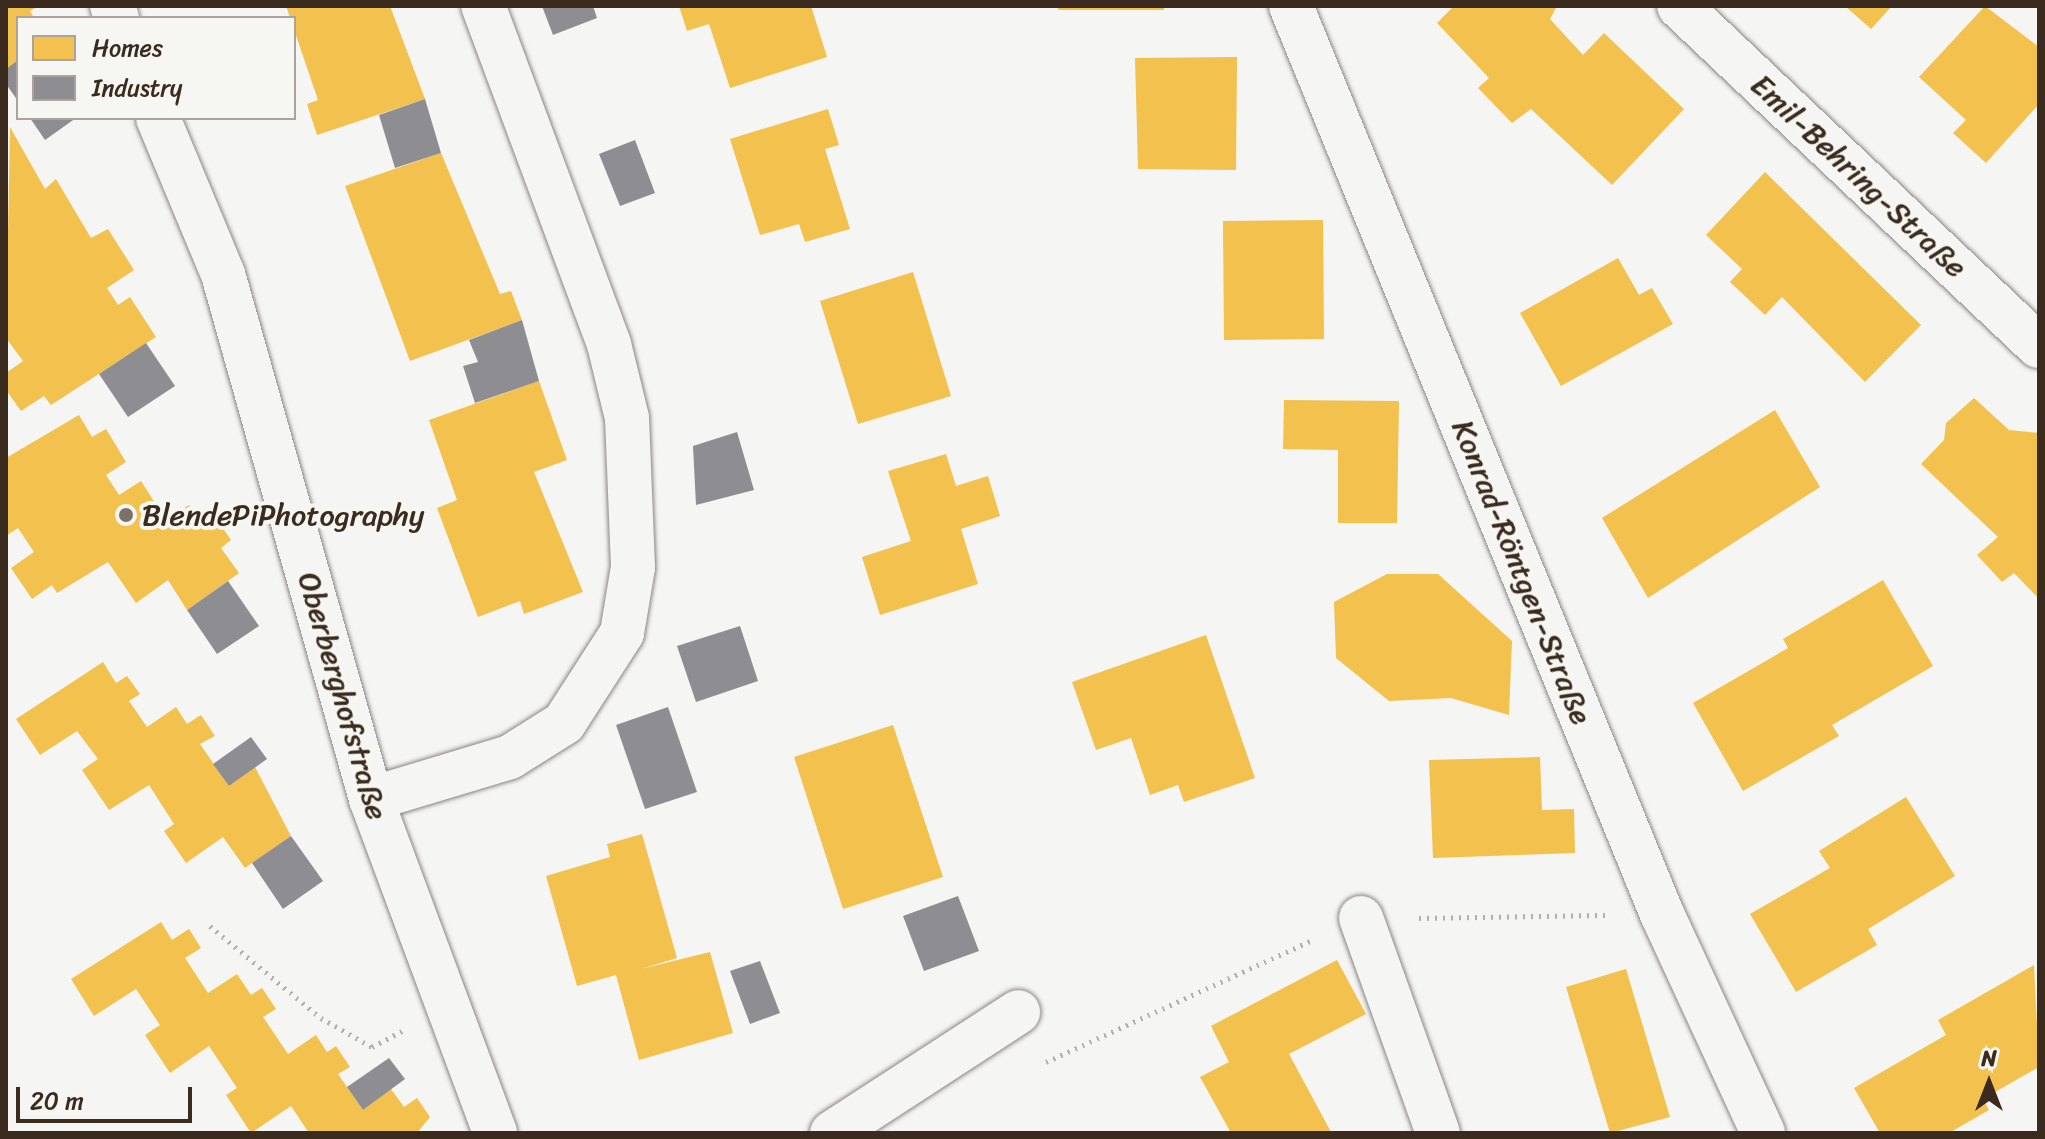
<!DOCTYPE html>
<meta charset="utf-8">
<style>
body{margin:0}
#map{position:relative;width:2045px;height:1139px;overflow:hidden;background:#f5f5f3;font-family:Sriracha,sans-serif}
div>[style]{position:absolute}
.homes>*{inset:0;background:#f2c14e}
.industry>*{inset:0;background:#8d8d92}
.path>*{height:5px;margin-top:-2.5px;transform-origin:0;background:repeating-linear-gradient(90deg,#b2b0ae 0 2px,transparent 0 8px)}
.roads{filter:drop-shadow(0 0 2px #8a8683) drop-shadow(0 0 2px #8a8683)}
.minor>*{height:44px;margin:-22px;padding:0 22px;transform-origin:22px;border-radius:22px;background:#f5f5f3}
.dots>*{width:22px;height:22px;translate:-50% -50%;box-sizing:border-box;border:4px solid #f6f6f2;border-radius:50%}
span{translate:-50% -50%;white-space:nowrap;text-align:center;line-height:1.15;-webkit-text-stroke:8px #f6f6f2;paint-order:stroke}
.street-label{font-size:30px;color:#3b2a1e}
.poi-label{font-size:30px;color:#3b2a1e}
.left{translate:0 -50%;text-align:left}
.frame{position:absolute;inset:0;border:8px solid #3b2a1e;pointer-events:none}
.legend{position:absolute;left:16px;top:16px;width:280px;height:104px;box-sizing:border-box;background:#f6f6f2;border:2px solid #aba49d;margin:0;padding:10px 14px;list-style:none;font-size:24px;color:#3b2a1e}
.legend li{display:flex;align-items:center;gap:16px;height:40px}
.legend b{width:40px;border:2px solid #aba49d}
.north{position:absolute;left:1949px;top:1043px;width:80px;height:80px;-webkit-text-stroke:6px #f6f6f2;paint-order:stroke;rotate:0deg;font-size:22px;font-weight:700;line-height:32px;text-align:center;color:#3b2a1e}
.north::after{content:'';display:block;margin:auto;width:28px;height:36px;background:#3b2a1e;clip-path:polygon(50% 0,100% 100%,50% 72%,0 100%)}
.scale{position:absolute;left:16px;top:1087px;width:176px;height:36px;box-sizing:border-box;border:4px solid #3b2a1e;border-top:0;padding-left:10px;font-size:24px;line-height:28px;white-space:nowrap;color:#3b2a1e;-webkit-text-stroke:6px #f6f6f2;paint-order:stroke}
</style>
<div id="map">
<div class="homes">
<div style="clip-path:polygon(6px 6px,39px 6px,30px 11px,34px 18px,18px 18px,18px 60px,6px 69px)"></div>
<div style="clip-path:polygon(286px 6px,390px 6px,425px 99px,317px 135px,307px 104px,318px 100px)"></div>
<div style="clip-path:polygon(679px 6px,811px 6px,827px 57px,730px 88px,709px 24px,687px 31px)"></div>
<div style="clip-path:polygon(1059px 6px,1164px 6px,1164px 10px,1058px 10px)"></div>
<div style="clip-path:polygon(1454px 6px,1557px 6px,1550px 19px,1583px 55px,1604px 33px,1684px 109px,1612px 185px,1531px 109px,1512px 123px,1478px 88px,1489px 78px,1437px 23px)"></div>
<div style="clip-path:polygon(1845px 6px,1892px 6px,1871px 29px)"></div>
<div style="clip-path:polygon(1985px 6px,2039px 47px,2039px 104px,1986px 163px,1953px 133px,1966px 120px,1919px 77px)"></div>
<div style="clip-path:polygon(1237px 57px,1236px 170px,1138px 169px,1135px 58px)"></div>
<div style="clip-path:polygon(828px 109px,839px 145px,825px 149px,850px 229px,805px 242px,799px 224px,760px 235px,730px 139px)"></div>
<div style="clip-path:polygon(10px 127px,45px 189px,56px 179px,91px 238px,108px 229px,134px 270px,107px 288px,118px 305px,130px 297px,156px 337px,51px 405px,44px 396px,21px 411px,6px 390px,6px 373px,23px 361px,6px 338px)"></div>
<div style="clip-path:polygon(441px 153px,500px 294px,511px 291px,522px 320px,410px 361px,345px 186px)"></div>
<div style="clip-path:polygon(1765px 172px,1921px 325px,1865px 382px,1782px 297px,1765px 315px,1730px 282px,1742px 269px,1706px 235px)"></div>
<div style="clip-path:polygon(1323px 220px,1324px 339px,1224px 340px,1223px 221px)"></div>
<div style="clip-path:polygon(1618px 258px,1639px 295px,1652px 288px,1673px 324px,1561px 386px,1520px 313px)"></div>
<div style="clip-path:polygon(913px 272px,951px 396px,858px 424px,820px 301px)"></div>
<div style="clip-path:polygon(539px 381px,567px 460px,534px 472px,583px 592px,524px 614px,520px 601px,478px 617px,437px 508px,457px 500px,429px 420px)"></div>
<div style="clip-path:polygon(1974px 398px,2009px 430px,2039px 433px,2039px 599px,2014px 573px,2002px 582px,1977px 555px,1998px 537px,1921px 464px,1944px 440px,1946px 423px)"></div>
<div style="clip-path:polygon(1284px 400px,1399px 401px,1397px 523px,1338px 523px,1338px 450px,1283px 449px)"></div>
<div style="clip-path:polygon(1775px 410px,1820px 487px,1648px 598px,1602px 518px)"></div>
<div style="clip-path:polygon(79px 415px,92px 437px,106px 429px,126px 462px,106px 475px,119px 495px,141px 481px,166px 520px,189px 505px,206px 529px,218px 521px,231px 540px,221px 548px,239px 573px,187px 610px,168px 580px,136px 603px,108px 562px,57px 593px,52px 585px,32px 599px,11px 568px,34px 552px,18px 528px,6px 536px,6px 458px)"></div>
<div style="clip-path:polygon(946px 454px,956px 486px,988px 476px,1000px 516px,961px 529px,978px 584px,880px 615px,862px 557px,911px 541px,888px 471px)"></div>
<div style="clip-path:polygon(1387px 574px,1438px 574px,1512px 641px,1509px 715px,1451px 698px,1389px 701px,1336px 658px,1334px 602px)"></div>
<div style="clip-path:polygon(1883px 580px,1933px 666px,1832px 725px,1839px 736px,1743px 791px,1693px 703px,1788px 648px,1783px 639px)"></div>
<div style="clip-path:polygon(1206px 635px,1255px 778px,1184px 802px,1178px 785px,1150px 795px,1131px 738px,1096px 750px,1072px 682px)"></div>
<div style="clip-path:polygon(103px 662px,116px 683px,127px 676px,140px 694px,129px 701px,147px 727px,176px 707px,187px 724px,201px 715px,215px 736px,200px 744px,229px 786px,255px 767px,291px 836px,245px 868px,223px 837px,186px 863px,164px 831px,174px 824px,149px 785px,109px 810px,82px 770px,98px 759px,77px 731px,40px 755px,16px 719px)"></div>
<div style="clip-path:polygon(893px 725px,943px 877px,843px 909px,794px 757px)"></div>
<div style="clip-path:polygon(1540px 757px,1542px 810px,1574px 809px,1575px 853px,1433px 858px,1429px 760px)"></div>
<div style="clip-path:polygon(1906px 797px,1955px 876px,1868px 929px,1877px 945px,1796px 992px,1750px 914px,1830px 868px,1819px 851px)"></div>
<div style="clip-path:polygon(642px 834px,677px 958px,641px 969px,710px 952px,733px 1033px,639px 1060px,616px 975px,577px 986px,546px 876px,610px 857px,607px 844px)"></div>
<div style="clip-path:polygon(161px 922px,172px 940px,189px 929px,201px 948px,185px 958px,208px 993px,237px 974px,251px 995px,262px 988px,276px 1009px,263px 1017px,288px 1054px,316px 1035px,327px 1052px,336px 1046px,350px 1067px,338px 1074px,363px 1110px,391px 1089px,404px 1107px,417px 1098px,430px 1117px,417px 1133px,309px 1133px,291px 1106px,251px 1133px,226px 1095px,237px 1088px,209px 1046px,170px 1073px,145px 1035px,160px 1025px,136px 989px,94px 1016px,71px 979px)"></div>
<div style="clip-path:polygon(1337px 960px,1366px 1014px,1289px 1054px,1331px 1132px,1231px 1133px,1200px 1077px,1229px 1062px,1211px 1026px)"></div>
<div style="clip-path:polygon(2034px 965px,2039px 1067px,1983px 1099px,1989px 1110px,1949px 1133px,1880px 1133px,1854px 1088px,1946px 1035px,1938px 1020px)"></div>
<div style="clip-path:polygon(1626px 969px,1670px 1117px,1610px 1133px,1566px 987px)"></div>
</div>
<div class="industry">
<div style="clip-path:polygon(542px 6px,593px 6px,597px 18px,553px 35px)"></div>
<div style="clip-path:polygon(18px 60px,18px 101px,6px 84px,6px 69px)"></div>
<div style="clip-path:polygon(425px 99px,441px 153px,395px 168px,379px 115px)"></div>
<div style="clip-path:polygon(30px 118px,76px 118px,45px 140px)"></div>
<div style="clip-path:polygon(635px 140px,655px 193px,620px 206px,599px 154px)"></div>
<div style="clip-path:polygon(522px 320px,539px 381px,475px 403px,463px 366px,478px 362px,469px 340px)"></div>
<div style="clip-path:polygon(146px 343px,175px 386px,128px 417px,99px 374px)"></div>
<div style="clip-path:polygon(737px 432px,754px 490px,696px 505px,693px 446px)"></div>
<div style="clip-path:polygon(228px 581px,259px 626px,217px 654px,187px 610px)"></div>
<div style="clip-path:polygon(740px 626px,758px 681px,696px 702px,677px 646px)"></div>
<div style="clip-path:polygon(668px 707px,697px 792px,645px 809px,616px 725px)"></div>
<div style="clip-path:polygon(251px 737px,267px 759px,229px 786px,213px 764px)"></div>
<div style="clip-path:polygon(291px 836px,323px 881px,283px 909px,252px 863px)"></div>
<div style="clip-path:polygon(958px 896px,979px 951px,924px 971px,903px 916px)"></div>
<div style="clip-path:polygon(760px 961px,780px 1013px,750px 1024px,730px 971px)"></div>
<div style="clip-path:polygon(389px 1058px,405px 1079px,363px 1110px,347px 1087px)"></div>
</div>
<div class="path">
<div style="left:1419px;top:918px;width:186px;rotate:-0.9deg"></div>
<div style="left:210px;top:926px;width:144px;rotate:39.7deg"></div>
<div style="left:321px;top:1018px;width:59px;rotate:29.6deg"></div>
<div style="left:372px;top:1047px;width:34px;rotate:-28deg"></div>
<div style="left:1046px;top:1062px;width:294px;rotate:-24.6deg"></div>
</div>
<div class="roads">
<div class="minor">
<div style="left:112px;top:6px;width:13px;rotate:67deg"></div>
<div style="left:1291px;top:6px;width:981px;rotate:67.78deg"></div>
<div style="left:1662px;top:914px;width:241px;rotate:65.2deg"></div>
<div style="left:1679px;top:6px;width:495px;rotate:43.4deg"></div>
<div style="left:158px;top:118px;width:169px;rotate:67.4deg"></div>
<div style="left:223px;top:274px;width:545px;rotate:74.26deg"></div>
<div style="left:371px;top:799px;width:356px;rotate:69.6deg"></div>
<div style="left:371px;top:799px;width:145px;rotate:-16.8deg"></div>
<div style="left:510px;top:757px;width:64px;rotate:-32.2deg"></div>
<div style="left:564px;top:723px;width:107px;rotate:-57.2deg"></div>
<div style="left:622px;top:633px;width:67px;rotate:-80.5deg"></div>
<div style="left:633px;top:567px;width:149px;rotate:-92.3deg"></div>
<div style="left:627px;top:418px;width:76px;rotate:-103.7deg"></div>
<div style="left:609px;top:344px;width:361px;rotate:-110.4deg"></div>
<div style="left:1361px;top:918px;width:228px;rotate:70.3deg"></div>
<div style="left:832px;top:1133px;width:222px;rotate:-33deg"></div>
</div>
</div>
<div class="dots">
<div style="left:126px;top:515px;background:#7c7169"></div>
</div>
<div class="street-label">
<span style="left:1859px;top:176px;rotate:43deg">Emil-Behring-Straße</span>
<span style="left:1522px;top:572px;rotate:68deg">Konrad-Röntgen-Straße</span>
<span style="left:343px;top:696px;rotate:74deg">Oberberghofstraße</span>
</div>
<div class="poi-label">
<span class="left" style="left:142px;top:515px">BlendePiPhotography</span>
</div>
<div class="frame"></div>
<ul class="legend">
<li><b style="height:22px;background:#f2c14e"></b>Homes</li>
<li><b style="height:22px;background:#8d8d92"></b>Industry</li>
</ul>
<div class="north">N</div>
<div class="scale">20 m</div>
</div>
